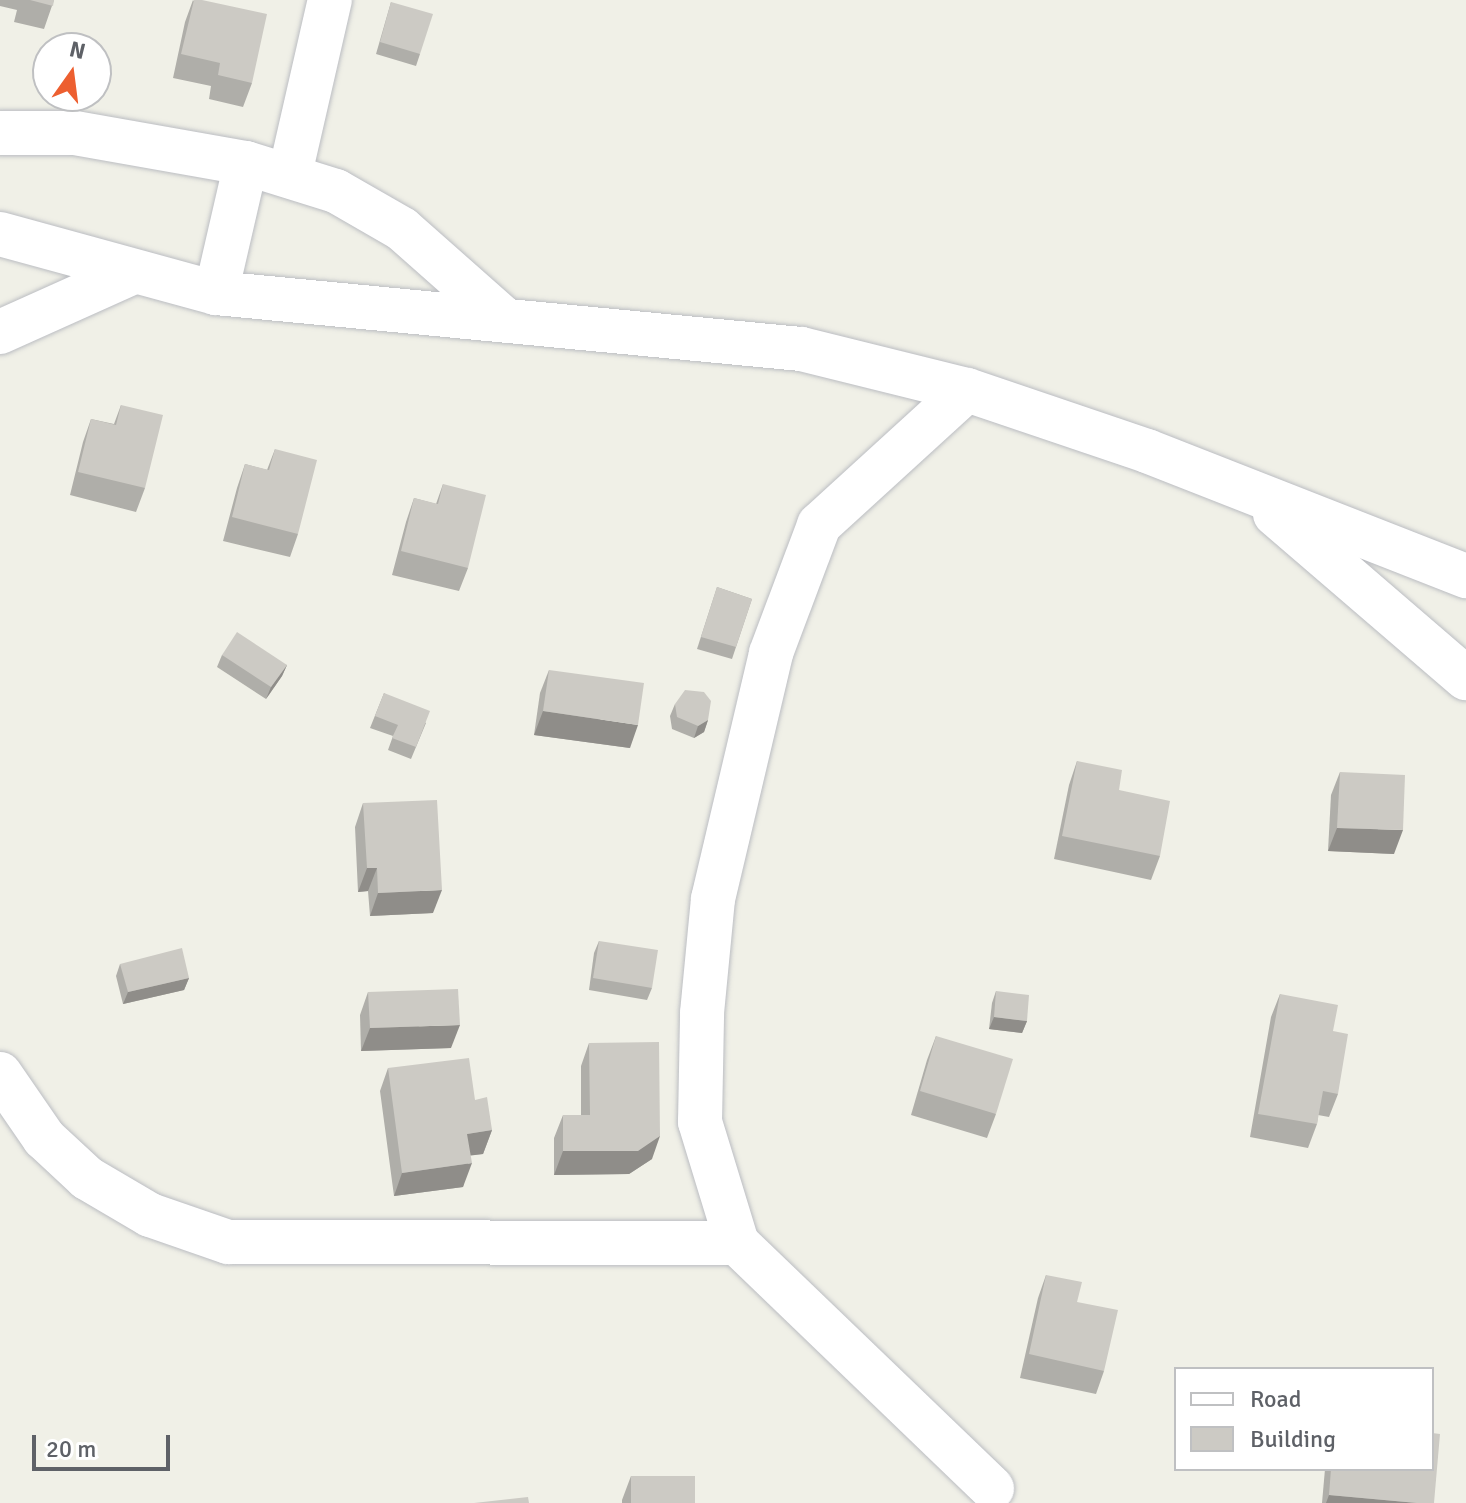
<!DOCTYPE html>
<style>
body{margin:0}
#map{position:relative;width:1466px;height:1503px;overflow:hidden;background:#f0f0e7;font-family:Signika,sans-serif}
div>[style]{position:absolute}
.roads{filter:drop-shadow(0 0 2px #bbbdc2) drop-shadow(0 0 2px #bbbdc2)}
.minor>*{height:44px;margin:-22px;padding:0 22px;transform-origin:22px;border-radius:22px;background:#fff}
.wall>*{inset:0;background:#afaea9}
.shaded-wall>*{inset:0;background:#8f8d89}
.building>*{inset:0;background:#cccac4}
span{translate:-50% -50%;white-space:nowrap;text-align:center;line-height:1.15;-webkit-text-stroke:7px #fff;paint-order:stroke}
.legend{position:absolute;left:1174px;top:1367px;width:260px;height:104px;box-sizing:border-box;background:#fff;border:2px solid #bfc0c2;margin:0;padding:10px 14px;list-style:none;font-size:24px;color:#5e6167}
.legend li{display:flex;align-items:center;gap:16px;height:40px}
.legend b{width:40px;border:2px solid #bfc0c2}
.north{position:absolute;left:32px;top:32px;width:80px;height:80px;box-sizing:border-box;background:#fff;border:2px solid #bfc0c2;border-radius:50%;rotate:14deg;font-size:22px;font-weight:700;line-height:32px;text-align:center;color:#5e6167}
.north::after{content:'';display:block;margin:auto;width:28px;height:36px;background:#ed5f30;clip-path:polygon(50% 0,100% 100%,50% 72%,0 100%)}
.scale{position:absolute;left:32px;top:1435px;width:138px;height:36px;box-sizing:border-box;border:4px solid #5e6167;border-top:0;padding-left:10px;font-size:24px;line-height:28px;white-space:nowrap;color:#5e6167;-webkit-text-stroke:6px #fff;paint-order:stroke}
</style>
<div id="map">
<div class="roads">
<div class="minor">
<div style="left:0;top:133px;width:75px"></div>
<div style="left:75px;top:133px;width:174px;rotate:10deg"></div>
<div style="left:246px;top:163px;width:94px;rotate:17.3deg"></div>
<div style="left:336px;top:191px;width:76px;rotate:29.9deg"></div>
<div style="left:402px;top:229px;width:137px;rotate:41.5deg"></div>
<div style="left:290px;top:174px;width:179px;rotate:-77.1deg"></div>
<div style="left:0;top:234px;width:224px;rotate:15.3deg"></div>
<div style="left:216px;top:293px;width:588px;rotate:5.47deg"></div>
<div style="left:801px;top:349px;width:171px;rotate:13.9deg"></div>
<div style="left:967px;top:390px;width:190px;rotate:18.7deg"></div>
<div style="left:1147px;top:451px;width:343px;rotate:21.4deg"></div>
<div style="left:216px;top:293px;width:133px;rotate:-77deg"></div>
<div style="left:0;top:332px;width:141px;rotate:-24.2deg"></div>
<div style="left:1275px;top:514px;width:252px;rotate:40.7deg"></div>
<div style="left:0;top:1074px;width:78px;rotate:55.5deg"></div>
<div style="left:44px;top:1138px;width:59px;rotate:42.9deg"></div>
<div style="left:87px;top:1178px;width:73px;rotate:30.4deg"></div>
<div style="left:150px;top:1215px;width:83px;rotate:19.1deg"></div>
<div style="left:228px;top:1242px;width:509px;rotate:0.11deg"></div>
<div style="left:737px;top:1243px;width:354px;rotate:43.9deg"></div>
<div style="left:737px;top:1243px;width:127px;rotate:-107deg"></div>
<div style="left:700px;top:1122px;width:109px;rotate:-88.9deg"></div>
<div style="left:702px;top:1013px;width:115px;rotate:-84.5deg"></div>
<div style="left:713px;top:899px;width:253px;rotate:-76.7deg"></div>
<div style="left:771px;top:653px;width:137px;rotate:-69.4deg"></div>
<div style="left:819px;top:525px;width:200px;rotate:-42.4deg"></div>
</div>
</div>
<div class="wall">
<div style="clip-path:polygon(0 0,54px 0,44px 29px,14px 22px,17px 10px,0 6px)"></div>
<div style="clip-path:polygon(193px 0,252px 83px,243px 107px,209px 99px,211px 86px,173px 78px,185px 22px)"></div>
<div style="clip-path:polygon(391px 2px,420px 54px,416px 66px,376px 54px)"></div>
<div style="clip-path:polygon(121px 405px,145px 488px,136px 512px,70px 495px,83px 442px,91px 419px,114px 424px)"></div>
<div style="clip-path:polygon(275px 449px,298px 534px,290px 557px,223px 541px,237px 488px,245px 464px,267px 470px)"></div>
<div style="clip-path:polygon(443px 484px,468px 568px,459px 591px,392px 575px,406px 522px,414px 498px,436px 504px)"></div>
<div style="clip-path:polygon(717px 587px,752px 599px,732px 659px,697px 649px)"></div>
<div style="clip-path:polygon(222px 655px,287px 665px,282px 676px,266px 699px,217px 667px)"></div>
<div style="clip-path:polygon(549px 670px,630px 748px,534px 735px,540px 693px)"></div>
<div style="clip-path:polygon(384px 693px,426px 723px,411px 759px,388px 750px,393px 736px,370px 728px)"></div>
<div style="clip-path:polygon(675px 704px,708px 720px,704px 732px,694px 738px,672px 729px,670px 716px)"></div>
<div style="clip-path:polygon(1077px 761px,1119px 790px,1160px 856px,1151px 880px,1054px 859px,1069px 785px)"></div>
<div style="clip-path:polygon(1340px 772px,1394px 854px,1328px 851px,1331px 795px)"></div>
<div style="clip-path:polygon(363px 803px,433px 913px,370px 916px,368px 891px,358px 892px,355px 827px)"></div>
<div style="clip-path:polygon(599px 941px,652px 988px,647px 1000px,589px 990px,594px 953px)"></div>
<div style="clip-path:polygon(120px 964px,189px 978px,184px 990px,123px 1004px,116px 976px)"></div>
<div style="clip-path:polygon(996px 991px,1027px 1021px,1022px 1033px,989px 1029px,992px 1003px)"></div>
<div style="clip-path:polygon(368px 992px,451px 1048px,361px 1051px,360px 1015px)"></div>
<div style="clip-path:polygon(1280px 994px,1333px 1031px,1338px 1094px,1329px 1117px,1318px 1115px,1317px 1124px,1308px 1148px,1250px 1137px,1271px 1017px)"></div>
<div style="clip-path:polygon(936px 1036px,996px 1114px,987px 1138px,911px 1115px,927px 1060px)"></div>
<div style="clip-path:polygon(589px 1043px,652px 1159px,629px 1174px,554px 1175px,554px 1138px,563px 1115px,581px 1115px,581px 1066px)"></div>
<div style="clip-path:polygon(388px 1068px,475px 1100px,492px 1130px,483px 1154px,470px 1155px,463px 1187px,394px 1196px,380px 1091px)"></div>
<div style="clip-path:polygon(1046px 1275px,1077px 1302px,1104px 1371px,1096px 1394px,1020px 1378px,1038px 1298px)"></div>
<div style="clip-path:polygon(1325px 1469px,1432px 1469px,1434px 1503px,1322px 1503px)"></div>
<div style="clip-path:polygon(631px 1476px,695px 1503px,622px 1503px,622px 1500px)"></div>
</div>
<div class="shaded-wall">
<div style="clip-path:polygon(287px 665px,282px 676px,266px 699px,271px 687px)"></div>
<div style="clip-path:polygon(543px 711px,638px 725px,630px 748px,534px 735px)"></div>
<div style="clip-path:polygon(708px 720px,704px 732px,694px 738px,698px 726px)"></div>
<div style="clip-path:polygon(1337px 828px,1403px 830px,1394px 854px,1328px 851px)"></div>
<div style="clip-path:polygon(367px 868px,377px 868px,368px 891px,358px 892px)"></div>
<div style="clip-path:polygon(442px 890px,433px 913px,370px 916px,378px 893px)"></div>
<div style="clip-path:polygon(189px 978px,184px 990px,123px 1004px,128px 992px)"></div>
<div style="clip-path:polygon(994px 1017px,1027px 1021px,1022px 1033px,989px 1029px)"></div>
<div style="clip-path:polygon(460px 1025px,451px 1048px,361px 1051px,370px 1028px)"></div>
<div style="clip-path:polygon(492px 1130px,483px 1154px,459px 1157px,467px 1134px)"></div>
<div style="clip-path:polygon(660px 1136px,652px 1159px,629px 1174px,554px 1175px,563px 1151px)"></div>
<div style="clip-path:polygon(472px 1163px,463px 1187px,394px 1196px,402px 1173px)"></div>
<div style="clip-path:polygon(1329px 1495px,1417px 1503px,1326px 1503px)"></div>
</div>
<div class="building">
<div style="clip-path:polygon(30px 0,54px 0,53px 6px)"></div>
<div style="clip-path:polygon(194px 0,202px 0,267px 14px,252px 83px,218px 75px,220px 63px,181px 54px)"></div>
<div style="clip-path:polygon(391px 2px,433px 14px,420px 54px,380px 42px)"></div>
<div style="clip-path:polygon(121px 405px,163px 415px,145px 488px,78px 472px,91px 419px,116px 425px)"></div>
<div style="clip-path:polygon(275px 449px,317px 460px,298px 534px,232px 517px,245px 464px,269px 470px)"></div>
<div style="clip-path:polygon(443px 484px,486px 495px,468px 568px,401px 551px,414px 498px,438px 504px)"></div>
<div style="clip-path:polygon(717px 587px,752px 599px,736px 647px,701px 637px)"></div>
<div style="clip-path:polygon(237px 632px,287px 665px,271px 687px,222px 655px)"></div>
<div style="clip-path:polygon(549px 670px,644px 683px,638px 725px,543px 711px)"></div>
<div style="clip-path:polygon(685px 690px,704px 692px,711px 701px,708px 720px,698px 726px,677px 717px,675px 704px)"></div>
<div style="clip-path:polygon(384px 693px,430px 711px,416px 747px,392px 738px,398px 725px,375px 716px)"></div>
<div style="clip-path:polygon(1077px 761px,1122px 770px,1119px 790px,1170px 801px,1160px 856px,1062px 836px)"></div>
<div style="clip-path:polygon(1340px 772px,1405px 775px,1403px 830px,1337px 828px)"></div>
<div style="clip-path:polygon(437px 800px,442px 890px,378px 893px,377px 868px,367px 868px,363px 803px)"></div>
<div style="clip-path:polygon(599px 941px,658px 950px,652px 988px,593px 978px)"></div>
<div style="clip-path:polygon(182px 948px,189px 978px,128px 992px,120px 964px)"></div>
<div style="clip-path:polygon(458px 989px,460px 1025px,370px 1028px,368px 992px)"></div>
<div style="clip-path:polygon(996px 991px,1029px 995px,1027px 1021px,994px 1017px)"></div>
<div style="clip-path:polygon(1280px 994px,1338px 1005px,1333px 1031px,1348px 1034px,1338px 1094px,1323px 1091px,1317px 1124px,1258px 1114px)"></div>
<div style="clip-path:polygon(936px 1036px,1013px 1059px,996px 1114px,920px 1091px)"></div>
<div style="clip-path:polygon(659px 1042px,660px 1136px,638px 1151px,563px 1151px,563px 1115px,590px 1115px,589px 1043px)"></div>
<div style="clip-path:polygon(469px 1058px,475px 1100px,487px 1097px,492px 1130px,467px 1134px,472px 1163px,402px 1173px,388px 1068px)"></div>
<div style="clip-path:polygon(1046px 1275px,1082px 1282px,1077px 1302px,1118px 1310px,1104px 1371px,1029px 1354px)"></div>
<div style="clip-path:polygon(1432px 1433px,1440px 1434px,1434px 1503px,1417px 1503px,1329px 1495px,1331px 1469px,1432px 1469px)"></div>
<div style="clip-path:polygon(631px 1476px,695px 1476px,695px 1503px,631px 1503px)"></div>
<div style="clip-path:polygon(528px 1497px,529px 1503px,474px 1503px)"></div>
</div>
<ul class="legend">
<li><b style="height:10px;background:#fff"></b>Road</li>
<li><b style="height:22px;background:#cccac4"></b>Building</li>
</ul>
<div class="north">N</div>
<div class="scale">20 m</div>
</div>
